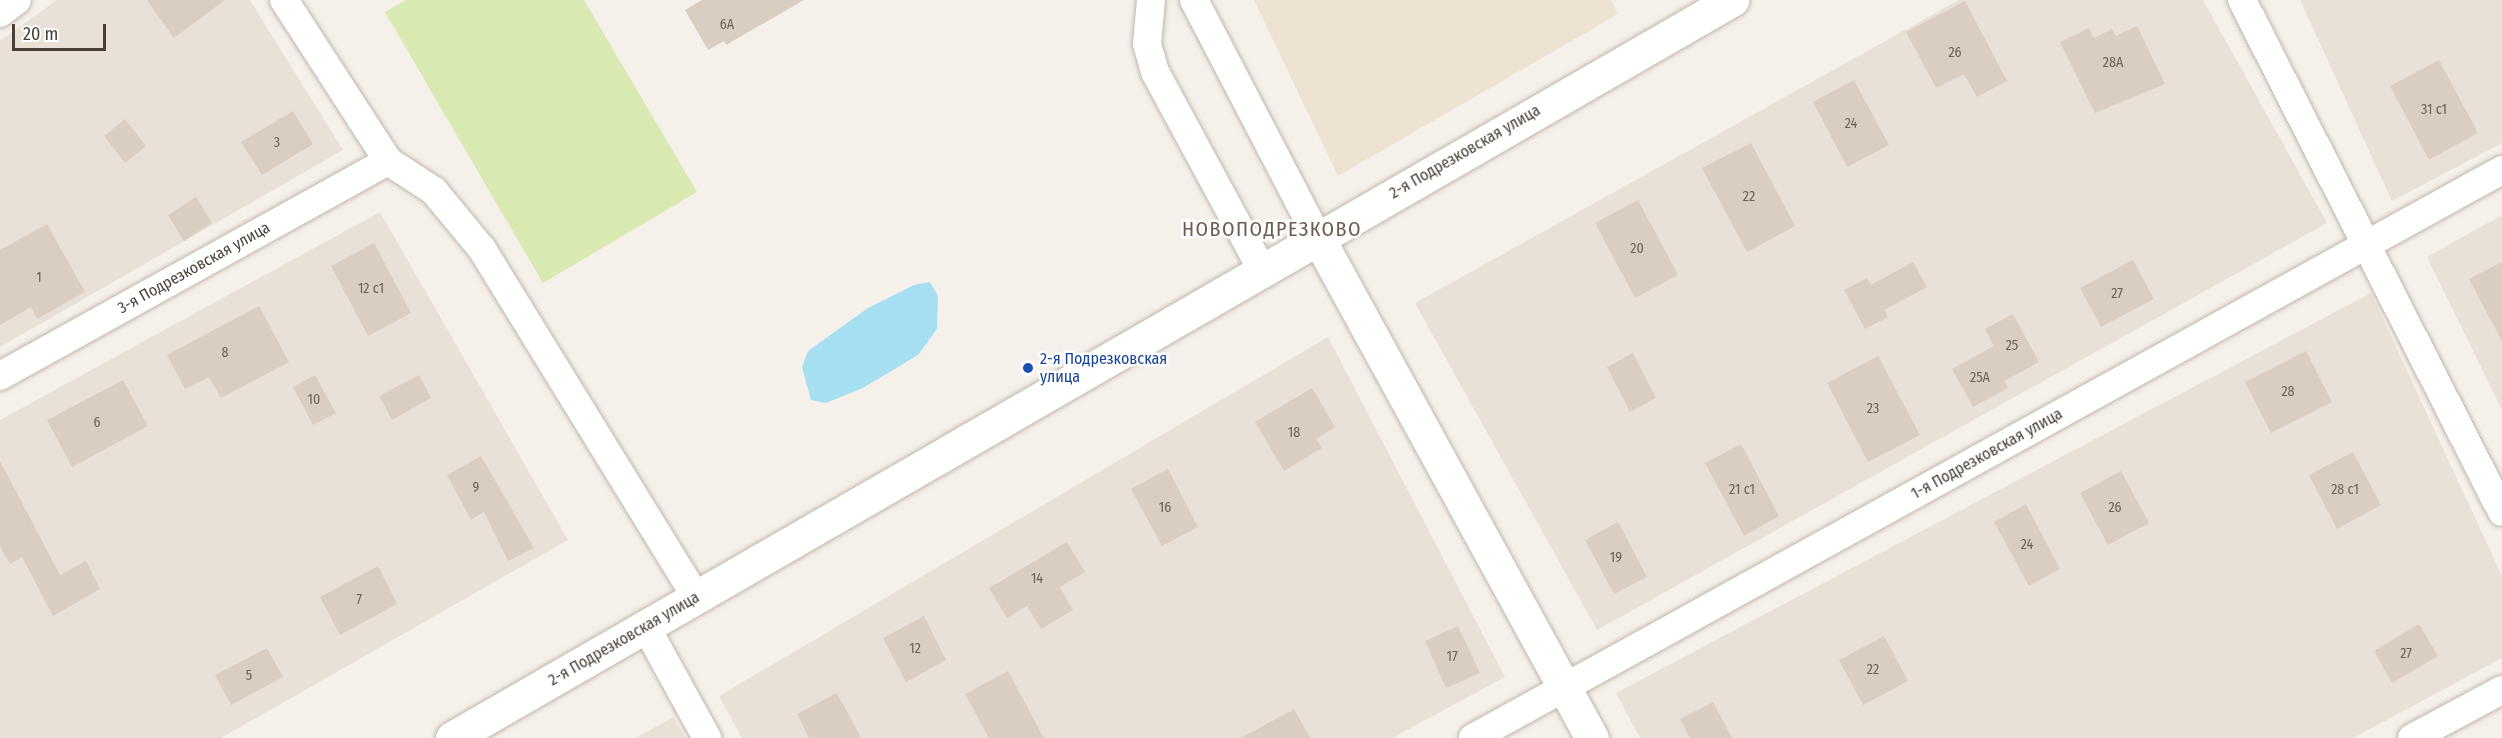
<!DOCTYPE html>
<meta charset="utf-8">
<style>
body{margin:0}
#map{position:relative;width:2502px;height:738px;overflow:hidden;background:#f5f0ea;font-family:"Fira Sans Condensed",sans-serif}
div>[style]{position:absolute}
.residential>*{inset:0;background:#e9e1d8}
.education>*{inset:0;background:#eee2d3}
.green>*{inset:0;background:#d9e9b2}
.water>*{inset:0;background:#a6dff2}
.building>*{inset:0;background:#dacdc2}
.roads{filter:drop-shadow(0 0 2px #c1b6ac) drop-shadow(0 0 2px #c1b6ac)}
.minor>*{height:28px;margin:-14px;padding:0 14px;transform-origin:14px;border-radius:14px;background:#fff}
.tertiary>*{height:33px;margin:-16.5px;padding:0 16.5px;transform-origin:16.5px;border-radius:16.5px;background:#fff}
.dots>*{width:16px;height:16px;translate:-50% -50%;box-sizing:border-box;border:3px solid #fff;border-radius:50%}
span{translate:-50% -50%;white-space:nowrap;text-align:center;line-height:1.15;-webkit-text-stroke:5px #fff;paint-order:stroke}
.number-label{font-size:14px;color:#6d625a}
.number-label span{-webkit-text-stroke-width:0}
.street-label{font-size:16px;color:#493f37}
.transit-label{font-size:16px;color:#164399}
.left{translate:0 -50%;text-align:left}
.quarter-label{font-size:20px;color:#6c5b4e;letter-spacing:1.5px}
.scale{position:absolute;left:12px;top:24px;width:94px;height:27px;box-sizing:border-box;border:3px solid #493f37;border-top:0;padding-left:8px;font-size:18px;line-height:21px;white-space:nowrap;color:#493f37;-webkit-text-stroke:4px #fff;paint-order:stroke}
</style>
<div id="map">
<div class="residential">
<div style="clip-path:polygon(57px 0,250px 0,343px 150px,0 347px,0 41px)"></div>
<div style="clip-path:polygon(1959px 0,2203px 0,2327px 223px,1597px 630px,1415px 303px)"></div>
<div style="clip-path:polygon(2300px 0,2502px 0,2502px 143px,2392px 201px)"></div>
<div style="clip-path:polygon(380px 212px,568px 540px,221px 738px,0 738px,0 420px)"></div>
<div style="clip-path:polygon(2502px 215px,2502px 410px,2427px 257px)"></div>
<div style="clip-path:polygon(2371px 293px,2502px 576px,2502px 658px,2353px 738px,1640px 738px,1616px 693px)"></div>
<div style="clip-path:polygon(1328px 337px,1505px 677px,1392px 738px,742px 738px,719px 696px)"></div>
<div style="clip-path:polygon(673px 717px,685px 738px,636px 738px)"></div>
</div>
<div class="education">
<div style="clip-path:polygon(1254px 0,1611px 0,1618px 14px,1338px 176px)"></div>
</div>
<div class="green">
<div style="clip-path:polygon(406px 0,584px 0,697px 192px,543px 283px,385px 12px)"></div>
</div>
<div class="water">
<div style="clip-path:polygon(930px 282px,938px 296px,937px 329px,918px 355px,863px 388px,826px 403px,811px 400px,802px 367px,808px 351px,868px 308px,914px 285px)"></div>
</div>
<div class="building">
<div style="clip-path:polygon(147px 0,225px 0,174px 38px)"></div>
<div style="clip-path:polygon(702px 0,804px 0,726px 45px,724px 41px,708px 50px,685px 10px)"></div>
<div style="clip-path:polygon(1965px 1px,2007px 81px,1977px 97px,1964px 74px,1936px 88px,1906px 32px)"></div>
<div style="clip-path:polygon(2137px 26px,2165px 84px,2095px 113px,2060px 42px,2089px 28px,2094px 38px,2112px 29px,2116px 36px)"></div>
<div style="clip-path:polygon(2439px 60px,2478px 133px,2429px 160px,2390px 86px)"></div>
<div style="clip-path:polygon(1854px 80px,1889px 145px,1847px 167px,1813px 102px)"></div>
<div style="clip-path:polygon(293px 111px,313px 144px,262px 175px,241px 142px)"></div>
<div style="clip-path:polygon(125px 119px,146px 146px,125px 163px,104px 136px)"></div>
<div style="clip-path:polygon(1751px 143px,1795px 226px,1747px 252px,1702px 168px)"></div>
<div style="clip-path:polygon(196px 197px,212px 223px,184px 241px,168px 215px)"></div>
<div style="clip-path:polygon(1638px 200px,1678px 275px,1635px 298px,1595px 223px)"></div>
<div style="clip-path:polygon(47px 224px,85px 292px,37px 319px,31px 307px,0 325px,0 250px)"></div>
<div style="clip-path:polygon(374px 243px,411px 313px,368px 336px,331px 266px)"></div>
<div style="clip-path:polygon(2133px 260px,2154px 299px,2101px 327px,2080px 288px)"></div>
<div style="clip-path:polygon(1913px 262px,1927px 287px,1884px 310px,1888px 317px,1865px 329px,1844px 290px,1867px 278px,1871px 285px)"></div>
<div style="clip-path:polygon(2502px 262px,2502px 341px,2469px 279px)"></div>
<div style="clip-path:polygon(259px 306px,289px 362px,221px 398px,209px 377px,185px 389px,167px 355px)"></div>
<div style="clip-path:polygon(2013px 314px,2039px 362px,2004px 381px,2008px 388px,1973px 407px,1952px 369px,1994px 346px,1985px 329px)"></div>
<div style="clip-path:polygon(2306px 351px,2332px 402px,2271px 433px,2245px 382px)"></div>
<div style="clip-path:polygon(1633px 353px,1656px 398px,1630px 412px,1607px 367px)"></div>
<div style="clip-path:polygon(1878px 356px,1920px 435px,1868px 462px,1827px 383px)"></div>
<div style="clip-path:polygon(315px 375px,336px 413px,313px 425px,293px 387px)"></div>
<div style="clip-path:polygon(419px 375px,431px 398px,392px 420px,379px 396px)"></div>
<div style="clip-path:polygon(123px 380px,148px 426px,72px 467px,47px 420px)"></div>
<div style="clip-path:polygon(1312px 388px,1335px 427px,1316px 439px,1322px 448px,1284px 471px,1255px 422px)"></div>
<div style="clip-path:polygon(1741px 444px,1779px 516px,1744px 536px,1705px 463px)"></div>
<div style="clip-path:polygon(2353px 452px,2381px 505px,2337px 529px,2309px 475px)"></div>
<div style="clip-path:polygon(481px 456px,534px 548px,508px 561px,484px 512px,471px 520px,447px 475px)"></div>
<div style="clip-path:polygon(0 461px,60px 575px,86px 561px,100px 589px,53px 616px,22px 557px,10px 564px,0 546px)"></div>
<div style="clip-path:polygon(1168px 469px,1198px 527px,1162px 546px,1131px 489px)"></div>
<div style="clip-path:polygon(2121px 471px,2149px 523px,2108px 545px,2080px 493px)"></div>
<div style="clip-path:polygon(2026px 504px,2060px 569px,2029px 586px,1994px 522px)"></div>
<div style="clip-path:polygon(1618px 522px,1647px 577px,1614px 594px,1585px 540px)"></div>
<div style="clip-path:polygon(1067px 542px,1085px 572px,1060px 587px,1073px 610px,1041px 629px,1027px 606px,1007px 618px,989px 588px)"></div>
<div style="clip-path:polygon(378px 566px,397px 604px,340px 635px,320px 597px)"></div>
<div style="clip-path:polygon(924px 616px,946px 660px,906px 682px,883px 638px)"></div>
<div style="clip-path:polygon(2419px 624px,2438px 656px,2392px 683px,2374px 651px)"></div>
<div style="clip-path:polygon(1458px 626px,1480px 673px,1446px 688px,1425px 641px)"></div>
<div style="clip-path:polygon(1884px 636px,1908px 681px,1863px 705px,1839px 660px)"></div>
<div style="clip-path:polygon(267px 648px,283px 677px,231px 705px,215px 675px)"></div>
<div style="clip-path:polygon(1008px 671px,1044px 738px,989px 738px,965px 694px)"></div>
<div style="clip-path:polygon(837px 693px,861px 738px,809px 738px,797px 714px)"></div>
<div style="clip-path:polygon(1713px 702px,1732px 738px,1690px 738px,1680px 719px)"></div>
<div style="clip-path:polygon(1294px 709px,1310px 738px,1241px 738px)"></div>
</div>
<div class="roads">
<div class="minor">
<div style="left:284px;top:0;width:192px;rotate:57.1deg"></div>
<div style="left:388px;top:161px;width:55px;rotate:33.1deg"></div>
<div style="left:434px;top:191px;width:75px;rotate:50.4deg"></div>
<div style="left:482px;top:249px;width:409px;rotate:58.4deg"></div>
<div style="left:1151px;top:0;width:44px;rotate:95.2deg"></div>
<div style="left:1147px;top:44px;width:29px;rotate:74deg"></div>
<div style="left:1155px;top:72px;width:225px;rotate:61.6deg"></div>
<div style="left:1194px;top:0;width:266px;rotate:62.5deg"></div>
<div style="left:2242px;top:0;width:574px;rotate:63.08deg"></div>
<div style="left:0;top:13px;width:21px;rotate:-37deg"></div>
<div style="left:0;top:376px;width:444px;rotate:-29deg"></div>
<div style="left:646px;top:627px;width:127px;rotate:61.2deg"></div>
<div style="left:1473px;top:738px;width:1175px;rotate:-28.9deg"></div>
<div style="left:2412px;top:738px;width:102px;rotate:-28.1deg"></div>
</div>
<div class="tertiary">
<div style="left:1317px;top:236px;width:572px;rotate:61.29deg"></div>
<div style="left:452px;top:738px;width:1478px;rotate:-29.97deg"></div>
</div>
</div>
<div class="dots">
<div style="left:1028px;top:368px;background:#1a4fb4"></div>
</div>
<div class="number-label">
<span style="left:727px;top:25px">6А</span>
<span style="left:1955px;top:53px">26</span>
<span style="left:2113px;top:63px">28А</span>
<span style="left:2434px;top:110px">31 с1</span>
<span style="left:1851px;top:124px">24</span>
<span style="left:277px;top:143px">3</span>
<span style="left:1749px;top:197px">22</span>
<span style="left:1637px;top:249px">20</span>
<span style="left:39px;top:278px">1</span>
<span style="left:371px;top:289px">12 с1</span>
<span style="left:2117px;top:294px">27</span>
<span style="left:2012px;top:346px">25</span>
<span style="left:225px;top:353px">8</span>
<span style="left:1980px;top:378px">25А</span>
<span style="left:2288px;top:392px">28</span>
<span style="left:314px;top:400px">10</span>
<span style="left:1873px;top:409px">23</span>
<span style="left:97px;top:423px">6</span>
<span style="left:1294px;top:433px">18</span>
<span style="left:476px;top:488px">9</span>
<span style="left:1742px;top:490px">21 с1</span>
<span style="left:2345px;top:490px">28 с1</span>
<span style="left:1165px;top:508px">16</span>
<span style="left:2115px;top:508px">26</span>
<span style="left:2027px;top:545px">24</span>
<span style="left:1616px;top:558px">19</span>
<span style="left:1037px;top:579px">14</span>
<span style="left:359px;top:600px">7</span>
<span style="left:915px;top:649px">12</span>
<span style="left:2406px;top:654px">27</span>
<span style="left:1452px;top:657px">17</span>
<span style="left:1873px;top:670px">22</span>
<span style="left:249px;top:676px">5</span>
</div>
<div class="street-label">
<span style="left:1465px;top:152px;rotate:-30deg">2-я Подрезковская улица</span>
<span style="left:194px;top:268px;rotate:-29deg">3-я Подрезковская улица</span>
<span style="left:1987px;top:454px;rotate:-29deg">1-я Подрезковская улица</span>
<span style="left:624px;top:639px;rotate:-30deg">2-я Подрезковская улица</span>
</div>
<div class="transit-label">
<span class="left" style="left:1040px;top:368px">2-я Подрезковская<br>улица</span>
</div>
<div class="quarter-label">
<span style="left:1272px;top:229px">НОВОПОДРЕЗКОВО</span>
</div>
<div class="scale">20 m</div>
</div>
